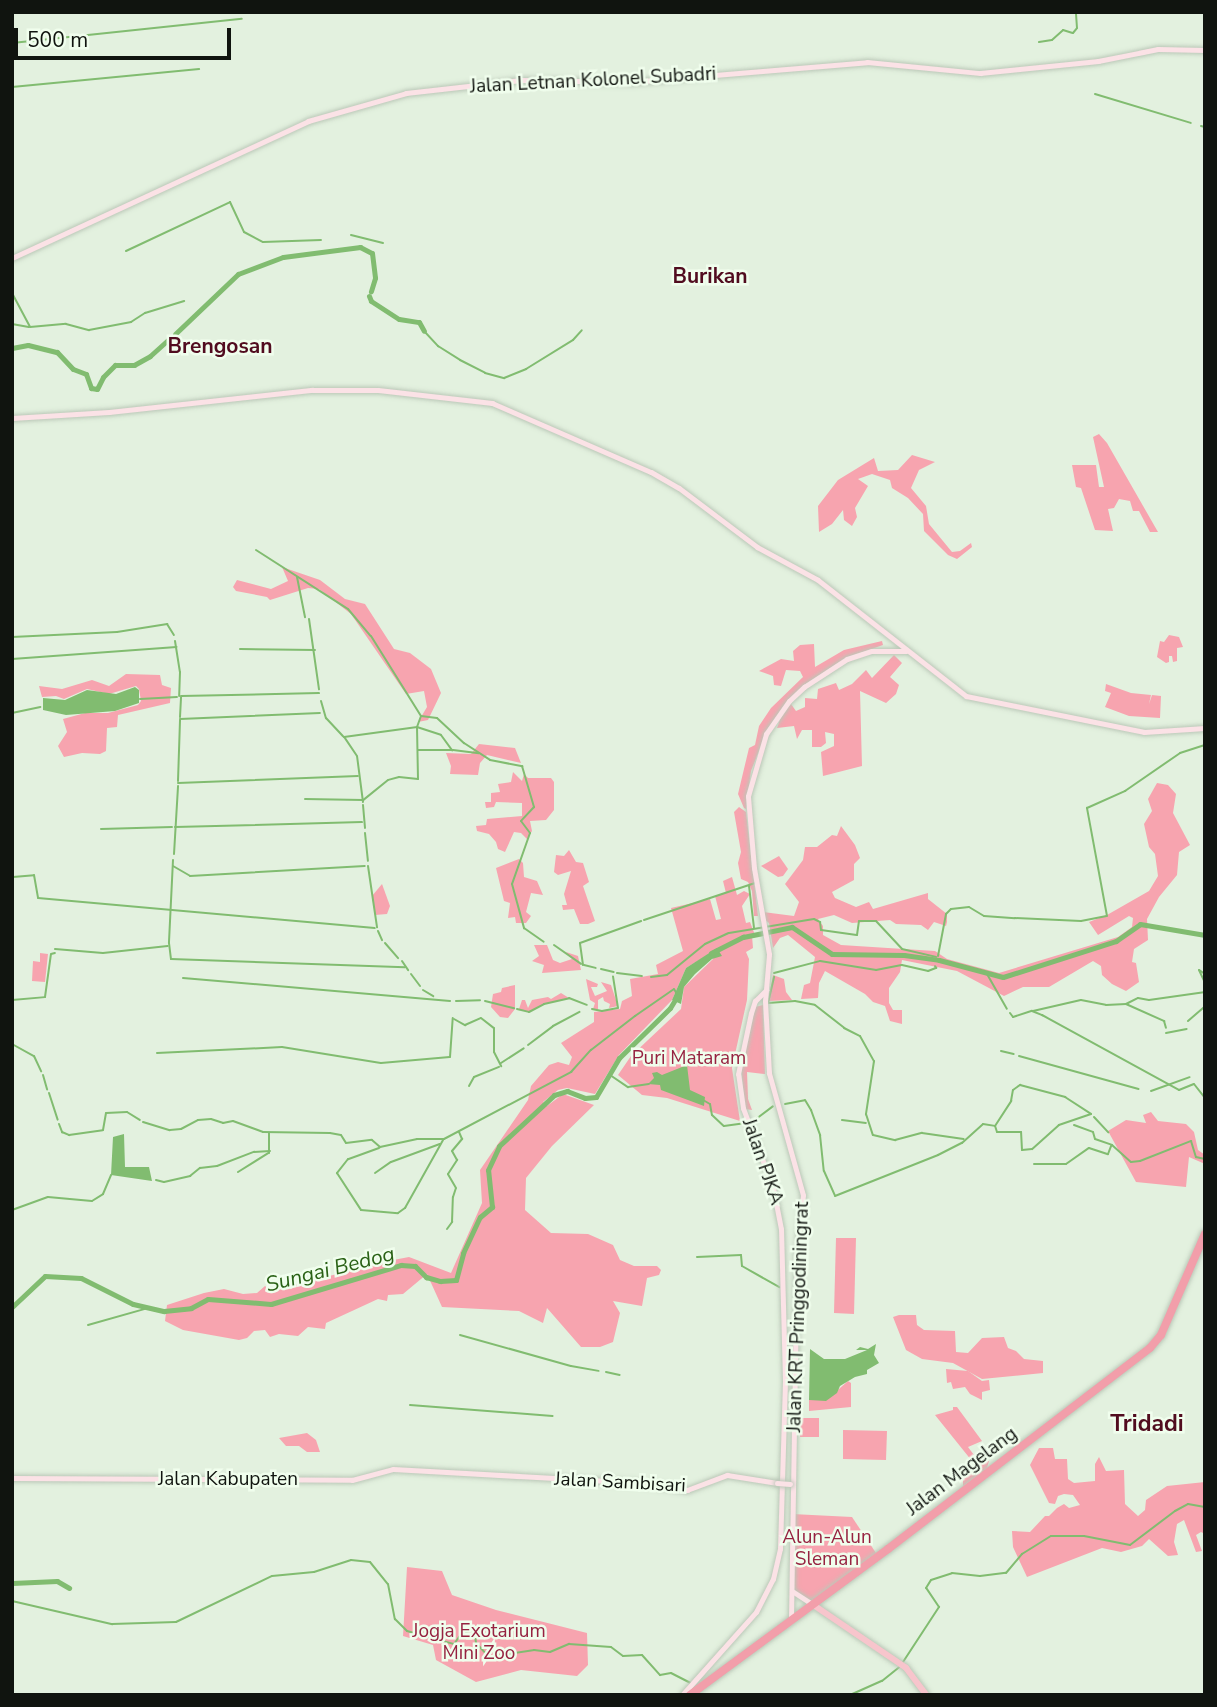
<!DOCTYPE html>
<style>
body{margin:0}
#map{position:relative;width:1217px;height:1707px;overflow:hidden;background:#e3f1df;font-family:"Nunito Sans",sans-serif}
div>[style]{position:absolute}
.green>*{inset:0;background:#f7a4af}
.water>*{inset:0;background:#81bc70}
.stream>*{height:2px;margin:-1px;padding:0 1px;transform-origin:1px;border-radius:1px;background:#81bc70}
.river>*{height:5px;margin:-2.5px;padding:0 2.5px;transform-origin:2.5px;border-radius:2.5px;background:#81bc70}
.roads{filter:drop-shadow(0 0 2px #bbc8b8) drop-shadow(0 0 2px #bbc8b8)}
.secondary>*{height:5px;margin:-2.5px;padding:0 2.5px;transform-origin:2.5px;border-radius:2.5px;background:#fbe2e6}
.primary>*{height:6px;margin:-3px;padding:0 3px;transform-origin:3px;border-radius:3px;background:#f7c5cc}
.highway>*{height:8px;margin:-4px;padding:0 4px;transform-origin:4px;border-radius:4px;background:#f29eaa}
.bridges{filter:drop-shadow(0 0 2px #bbc8b8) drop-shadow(0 0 2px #bbc8b8)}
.secondary-bridge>*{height:5px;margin:-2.5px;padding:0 2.5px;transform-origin:2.5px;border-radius:2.5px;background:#fbe2e6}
span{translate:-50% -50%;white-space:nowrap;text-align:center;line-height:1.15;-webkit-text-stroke:5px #f0feed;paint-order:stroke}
.street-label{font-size:19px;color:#10140f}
.park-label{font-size:19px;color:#962240}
.neighbourhood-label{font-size:21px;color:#510c1f;font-weight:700}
.water-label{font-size:21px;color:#296115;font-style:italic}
.quarter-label{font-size:23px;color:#510c1f;font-weight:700}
.frame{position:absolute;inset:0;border:14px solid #10140f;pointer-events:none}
.scale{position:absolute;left:14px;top:28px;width:217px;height:32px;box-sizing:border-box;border:4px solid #10140f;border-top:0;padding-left:9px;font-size:21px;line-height:24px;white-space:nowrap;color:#10140f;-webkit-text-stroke:5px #f0feed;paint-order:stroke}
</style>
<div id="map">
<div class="green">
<div style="clip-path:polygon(1099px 434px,1107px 443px,1158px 532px,1150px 532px,1139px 511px,1133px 511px,1130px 501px,1119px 499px,1114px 508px,1108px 509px,1113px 531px,1095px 530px,1081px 488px,1076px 487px,1072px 465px,1096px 465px,1099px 487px,1104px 487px,1093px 437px)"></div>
<div style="clip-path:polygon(912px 455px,935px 462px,919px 470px,911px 488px,926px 506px,929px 524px,952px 552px,960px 551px,971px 543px,972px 547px,957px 559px,948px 555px,924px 531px,923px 514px,908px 498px,892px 488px,890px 480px,872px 474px,858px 479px,868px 486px,855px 508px,857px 517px,852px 526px,844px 520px,843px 510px,832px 524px,819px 532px,818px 506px,838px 480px,874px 458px,878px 471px,898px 470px)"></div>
<div style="clip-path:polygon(282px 567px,320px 580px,345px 599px,365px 604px,394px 649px,410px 653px,431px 669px,441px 693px,428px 720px,418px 722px,427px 707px,424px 691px,406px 694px,351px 614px,319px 589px,308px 588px,270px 600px,267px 597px,236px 591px,233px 587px,237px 580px,271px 589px,288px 581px)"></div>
<div style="clip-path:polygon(1169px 635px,1179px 637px,1183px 647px,1177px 648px,1177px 661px,1173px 662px,1172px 656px,1169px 656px,1169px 662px,1166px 663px,1157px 657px,1160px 641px,1164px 642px)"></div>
<div style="clip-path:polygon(882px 641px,883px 645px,848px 657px,804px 685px,766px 733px,751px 771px,746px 809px,744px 808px,738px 794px,749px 748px,755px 745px,759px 726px,771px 708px,803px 677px,800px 671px,786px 670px,781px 686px,774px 685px,773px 676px,759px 671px,781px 659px,794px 661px,793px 651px,800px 645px,814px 644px,815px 667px,844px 650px)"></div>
<div style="clip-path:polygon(894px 655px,902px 663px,890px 677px,899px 685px,896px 694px,886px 703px,860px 691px,862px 766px,823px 776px,821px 752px,834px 746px,834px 734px,825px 732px,826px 743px,821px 747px,812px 747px,812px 730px,802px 730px,797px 739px,794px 726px,777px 728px,782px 714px,791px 704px,796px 711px,805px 707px,805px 698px,817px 699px,818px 689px,836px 683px,839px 690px,852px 684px,866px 670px,872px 678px)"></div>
<div style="clip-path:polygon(126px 674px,160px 675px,162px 685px,171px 688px,170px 703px,118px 715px,117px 727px,107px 728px,106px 751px,100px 754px,82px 753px,64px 757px,58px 746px,67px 732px,63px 719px,85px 713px,108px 713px,138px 705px,141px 701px,139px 689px,136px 686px,109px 694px,87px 689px,64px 699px,56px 696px,42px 697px,39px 686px,62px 689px,92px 680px,109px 686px)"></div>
<div style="clip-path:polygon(1106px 684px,1131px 693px,1151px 695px,1149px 704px,1152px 695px,1161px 696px,1160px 718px,1129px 716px,1105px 707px,1111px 693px,1105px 691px)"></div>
<div style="clip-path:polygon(479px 744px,515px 748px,521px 763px,487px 755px,480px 763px,478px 775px,450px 774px,451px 766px,446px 753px,471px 754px)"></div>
<div style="clip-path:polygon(513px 772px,522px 781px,524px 774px,528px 778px,551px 778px,554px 782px,554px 810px,546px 820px,530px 821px,532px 831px,527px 839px,521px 833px,514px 832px,505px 852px,498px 849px,496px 842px,489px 834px,477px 831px,476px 826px,486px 825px,487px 819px,522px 816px,522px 803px,496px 802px,494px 807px,486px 808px,485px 802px,491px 802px,491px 793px,500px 792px,498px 784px,511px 782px)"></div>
<div style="clip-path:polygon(1157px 783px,1168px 785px,1176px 794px,1173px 813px,1190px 845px,1179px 852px,1177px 875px,1159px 897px,1147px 919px,1148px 940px,1134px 949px,1132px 962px,1136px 963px,1139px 982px,1126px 991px,1112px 984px,1102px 975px,1101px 966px,1093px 961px,1049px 987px,1023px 987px,1004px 996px,957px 971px,902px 960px,900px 972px,889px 988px,889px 1003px,893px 1010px,902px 1010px,902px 1024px,890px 1021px,885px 1006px,873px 1002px,865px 994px,825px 971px,819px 983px,818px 998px,801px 999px,804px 985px,810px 983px,815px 957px,788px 935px,780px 938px,773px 948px,769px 923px,764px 919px,763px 912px,794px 916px,799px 902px,785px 884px,803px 860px,805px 847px,817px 847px,832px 835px,837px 836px,841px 826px,855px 845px,860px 858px,854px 864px,854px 880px,832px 892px,835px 898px,856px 907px,869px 902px,873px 909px,928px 893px,928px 899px,947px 914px,947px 922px,946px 926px,934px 922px,928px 930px,921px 925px,896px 924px,890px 920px,852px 923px,834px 915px,818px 919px,823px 926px,823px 935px,841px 945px,935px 951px,947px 959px,999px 973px,1118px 937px,1132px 927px,1133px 918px,1129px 916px,1098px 935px,1089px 922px,1107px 915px,1149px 891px,1158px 876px,1155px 854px,1149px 847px,1144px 824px,1152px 811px,1148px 799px)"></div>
<div style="clip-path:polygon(739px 807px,746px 812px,758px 916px,754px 916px,752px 891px,748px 882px,741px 879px,738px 863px,741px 852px,734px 812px)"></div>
<div style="clip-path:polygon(569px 850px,576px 862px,583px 863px,589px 882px,583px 886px,595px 921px,588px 924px,580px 924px,574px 909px,563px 910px,562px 905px,567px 905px,564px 894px,571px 871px,558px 875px,554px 872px,556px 855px,564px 856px)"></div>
<div style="clip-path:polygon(779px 856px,788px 869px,783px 876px,778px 877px,761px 866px)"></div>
<div style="clip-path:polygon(519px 859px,523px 863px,524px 877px,537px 881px,543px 895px,531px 893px,526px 912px,531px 916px,526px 923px,516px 923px,515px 917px,508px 918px,510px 903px,504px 901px,496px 868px)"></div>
<div style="clip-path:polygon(732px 877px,737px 895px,744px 891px,750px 894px,742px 906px,746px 923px,750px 922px,755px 935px,752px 936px,753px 948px,746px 952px,749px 959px,747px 1000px,732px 1068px,740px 1121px,667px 1098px,642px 1095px,618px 1075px,631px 1056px,681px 1009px,684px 987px,713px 959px,717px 949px,686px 968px,672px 1000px,619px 1055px,595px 1094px,567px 1088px,558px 1090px,543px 1102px,547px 1106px,563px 1094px,594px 1105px,552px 1146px,526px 1178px,525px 1210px,551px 1233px,588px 1234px,613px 1245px,620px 1260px,634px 1266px,657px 1266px,661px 1270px,659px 1275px,647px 1278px,642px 1306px,613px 1301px,620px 1313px,613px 1342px,600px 1347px,581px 1347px,547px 1308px,543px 1323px,519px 1311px,442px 1307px,427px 1274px,403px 1294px,388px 1295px,387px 1301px,378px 1299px,326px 1323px,325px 1329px,308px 1327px,298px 1336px,279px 1334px,270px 1337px,265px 1330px,254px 1331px,247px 1338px,239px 1340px,183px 1330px,165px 1321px,167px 1305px,204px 1293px,224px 1289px,243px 1294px,257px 1293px,265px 1286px,270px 1290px,286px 1287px,388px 1261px,409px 1257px,451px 1273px,482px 1203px,480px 1170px,528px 1100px,531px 1086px,549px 1065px,558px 1062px,569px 1065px,572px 1057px,561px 1043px,594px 1022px,594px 1012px,620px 1009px,622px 1001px,632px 996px,630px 979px,658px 974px,656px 965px,683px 951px,671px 908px,710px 899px,716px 920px,721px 919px,715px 896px,726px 893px,723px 881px)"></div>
<div style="clip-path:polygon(382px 884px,390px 906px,387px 914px,375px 915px,372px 896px)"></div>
<div style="clip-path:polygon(534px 945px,547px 945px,553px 960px,560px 963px,572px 959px,566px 952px,578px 956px,581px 970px,542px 973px,544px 965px,532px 961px,539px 956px)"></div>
<div style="clip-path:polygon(40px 953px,48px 954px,45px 982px,32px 981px,33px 961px,40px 962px)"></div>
<div style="clip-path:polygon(773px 975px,784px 979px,786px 992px,792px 1000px,768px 1001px)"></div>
<div style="clip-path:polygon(586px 979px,598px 984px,597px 987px,591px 987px,595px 996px,607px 991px,601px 982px,611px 985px,618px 1006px,609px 1008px,610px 1004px,604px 1001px,603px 997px,598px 1000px,598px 1009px,593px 1009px,595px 1003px,590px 1000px)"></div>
<div style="clip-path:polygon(515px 985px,515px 1009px,508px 1018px,500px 1017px,491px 1007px,493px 994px,501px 992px,502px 988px)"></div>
<div style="clip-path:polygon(561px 993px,569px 998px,544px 1004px,529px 1012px,519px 1009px,522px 1000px,525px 1000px,528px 1008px,532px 1000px,548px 997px,551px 999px)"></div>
<div style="clip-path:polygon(763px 1005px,765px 1074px,747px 1072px,748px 1099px,752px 1110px,745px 1109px,741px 1066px,755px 1007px)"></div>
<div style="clip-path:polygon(1151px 1112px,1158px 1121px,1186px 1124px,1194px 1132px,1198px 1150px,1205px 1155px,1205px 1164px,1189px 1157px,1186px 1187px,1136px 1182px,1108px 1131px,1126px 1120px,1146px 1123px,1143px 1115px)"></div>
<div style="clip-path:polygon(836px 1238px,856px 1238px,854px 1314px,834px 1313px)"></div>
<div style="clip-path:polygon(899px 1315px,916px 1315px,917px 1325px,924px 1330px,955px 1331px,956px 1352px,968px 1353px,982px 1338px,1004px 1337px,1008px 1348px,1016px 1351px,1024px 1359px,1043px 1361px,1043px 1373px,982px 1379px,953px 1363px,922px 1359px,906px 1350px,893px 1317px)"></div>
<div style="clip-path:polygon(946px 1369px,968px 1371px,982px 1381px,989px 1380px,990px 1390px,982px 1392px,982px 1400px,970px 1394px,965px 1387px,953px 1389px,951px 1382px,947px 1383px)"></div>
<div style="clip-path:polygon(848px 1381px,851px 1383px,851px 1407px,809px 1411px,809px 1400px,831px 1396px)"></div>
<div style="clip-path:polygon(953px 1407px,957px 1407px,982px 1441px,968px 1447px,980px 1463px,989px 1461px,987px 1468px,963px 1486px,963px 1476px,976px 1466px,935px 1415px,953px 1410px)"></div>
<div style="clip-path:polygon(800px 1418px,819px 1418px,819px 1437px,800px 1437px)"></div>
<div style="clip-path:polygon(843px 1430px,887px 1431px,886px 1460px,843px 1459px)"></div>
<div style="clip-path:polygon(307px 1433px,316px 1440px,320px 1452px,307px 1452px,299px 1446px,286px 1446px,279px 1438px)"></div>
<div style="clip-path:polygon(1039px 1448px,1053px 1448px,1055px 1459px,1067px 1459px,1068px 1479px,1074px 1483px,1095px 1481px,1095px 1464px,1099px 1457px,1106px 1471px,1124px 1470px,1125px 1504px,1138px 1516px,1145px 1510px,1146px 1500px,1167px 1486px,1205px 1482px,1205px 1534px,1201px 1532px,1196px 1535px,1202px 1551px,1196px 1552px,1184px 1520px,1177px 1524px,1174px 1542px,1178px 1555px,1168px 1556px,1149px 1539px,1142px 1546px,1121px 1552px,1102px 1548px,1027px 1577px,1013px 1547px,1012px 1531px,1030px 1532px,1045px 1516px,1049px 1516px,1057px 1508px,1064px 1504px,1069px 1508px,1080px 1505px,1073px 1495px,1064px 1494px,1058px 1496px,1055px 1504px,1049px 1503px,1030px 1465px)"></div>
<div style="clip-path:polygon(792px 1514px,852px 1517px,876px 1553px,809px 1603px,792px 1591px)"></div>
<div style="clip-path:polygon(407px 1567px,442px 1571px,452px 1595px,496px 1610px,587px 1633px,588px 1665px,577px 1676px,521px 1670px,476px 1682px,436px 1660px,433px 1645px,403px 1636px)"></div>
</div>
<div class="water">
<div style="clip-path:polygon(135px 687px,139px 690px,139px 703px,115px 711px,66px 715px,43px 710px,43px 698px,65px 700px,87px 690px,116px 694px)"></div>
<div style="clip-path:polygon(717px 948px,722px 956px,712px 959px,695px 974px,684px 987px,681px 1004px,672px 1000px,686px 968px)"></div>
<div style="clip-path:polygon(687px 1065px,690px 1090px,705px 1097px,704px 1106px,661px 1090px,660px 1085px,648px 1084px,654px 1078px,652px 1073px,657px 1072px,662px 1075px)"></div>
<div style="clip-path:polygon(124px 1134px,125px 1167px,149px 1167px,152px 1181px,111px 1175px,113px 1137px)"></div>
<div style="clip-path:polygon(876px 1344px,874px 1355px,879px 1363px,867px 1370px,867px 1374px,855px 1377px,840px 1386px,837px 1393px,826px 1401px,809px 1400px,810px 1349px,824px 1359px,845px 1359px,867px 1350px,856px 1350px,860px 1347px,868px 1349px)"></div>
</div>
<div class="stream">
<div style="left:1039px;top:42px;width:13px;rotate:-9deg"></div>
<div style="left:1052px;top:40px;width:15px;rotate:-42deg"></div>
<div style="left:1063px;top:30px;width:10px;rotate:17deg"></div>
<div style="left:1073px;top:33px;width:6px;rotate:-51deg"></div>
<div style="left:1077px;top:28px;width:16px;rotate:-94deg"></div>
<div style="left:12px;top:43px;width:231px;rotate:-6deg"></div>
<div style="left:12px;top:87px;width:188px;rotate:-5.5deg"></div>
<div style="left:1095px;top:94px;width:100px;rotate:16.8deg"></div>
<div style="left:1201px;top:126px;width:4px;rotate:14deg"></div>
<div style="left:351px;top:235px;width:33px;rotate:14deg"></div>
<div style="left:126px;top:251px;width:115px;rotate:-25.2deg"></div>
<div style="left:230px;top:202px;width:33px;rotate:65deg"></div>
<div style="left:244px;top:232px;width:21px;rotate:28deg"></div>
<div style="left:263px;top:242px;width:58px;rotate:-2deg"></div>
<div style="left:12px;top:293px;width:38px;rotate:62deg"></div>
<div style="left:30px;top:327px;width:36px;rotate:-5deg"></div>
<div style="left:66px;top:324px;width:24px;rotate:15deg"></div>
<div style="left:89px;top:330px;width:43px;rotate:-10.8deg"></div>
<div style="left:131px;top:322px;width:17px;rotate:-33deg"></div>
<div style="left:145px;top:313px;width:41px;rotate:-17.1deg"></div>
<div style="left:12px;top:324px;width:17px;rotate:10deg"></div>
<div style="left:424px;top:331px;width:21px;rotate:47deg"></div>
<div style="left:438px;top:346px;width:26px;rotate:32deg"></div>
<div style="left:460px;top:360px;width:28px;rotate:27deg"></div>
<div style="left:485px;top:373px;width:20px;rotate:15deg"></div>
<div style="left:504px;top:378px;width:24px;rotate:-22deg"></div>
<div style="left:526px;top:369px;width:55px;rotate:-31.7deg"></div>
<div style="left:573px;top:340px;width:13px;rotate:-48deg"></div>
<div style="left:256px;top:550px;width:109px;rotate:32.7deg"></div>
<div style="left:348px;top:609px;width:35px;rotate:50deg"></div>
<div style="left:371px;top:636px;width:94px;rotate:58deg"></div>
<div style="left:421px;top:716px;width:12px;rotate:110deg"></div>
<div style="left:417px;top:727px;width:52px;rotate:88.9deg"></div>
<div style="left:418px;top:779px;width:19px;rotate:-174deg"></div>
<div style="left:399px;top:777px;width:11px;rotate:165deg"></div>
<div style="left:388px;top:780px;width:32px;rotate:141deg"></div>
<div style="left:363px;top:800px;width:58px;rotate:-179deg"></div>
<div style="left:297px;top:577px;width:41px;rotate:78.7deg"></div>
<div style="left:309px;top:619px;width:71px;rotate:81.9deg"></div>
<div style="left:12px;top:637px;width:105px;rotate:-2.7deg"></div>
<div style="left:117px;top:632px;width:51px;rotate:-9.1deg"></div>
<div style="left:167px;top:624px;width:13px;rotate:58deg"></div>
<div style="left:175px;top:641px;width:31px;rotate:81deg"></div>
<div style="left:180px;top:672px;width:24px;rotate:92deg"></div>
<div style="left:240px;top:649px;width:75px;rotate:0.8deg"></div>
<div style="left:12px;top:659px;width:165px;rotate:-4.2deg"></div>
<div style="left:181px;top:696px;width:138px;rotate:-1.2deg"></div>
<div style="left:140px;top:699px;width:37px;rotate:-3deg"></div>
<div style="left:321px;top:701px;width:18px;rotate:74deg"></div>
<div style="left:326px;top:718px;width:25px;rotate:47deg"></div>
<div style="left:12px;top:713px;width:29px;rotate:-12deg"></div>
<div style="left:421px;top:716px;width:16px;rotate:7deg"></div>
<div style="left:437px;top:718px;width:37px;rotate:43deg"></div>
<div style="left:464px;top:743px;width:31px;rotate:33deg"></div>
<div style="left:490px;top:760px;width:33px;rotate:11deg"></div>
<div style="left:522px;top:766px;width:43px;rotate:73.7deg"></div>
<div style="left:534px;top:807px;width:19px;rotate:133deg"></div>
<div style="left:521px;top:821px;width:15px;rotate:53deg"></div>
<div style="left:530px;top:833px;width:54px;rotate:109.4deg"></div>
<div style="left:512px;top:884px;width:46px;rotate:74.7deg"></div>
<div style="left:524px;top:928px;width:24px;rotate:35deg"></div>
<div style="left:180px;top:717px;width:20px;rotate:-87deg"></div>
<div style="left:180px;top:719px;width:140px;rotate:-2.5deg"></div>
<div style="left:453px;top:750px;width:26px;rotate:7deg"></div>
<div style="left:178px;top:781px;width:61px;rotate:-88.1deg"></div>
<div style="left:178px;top:783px;width:180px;rotate:-2.2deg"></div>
<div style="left:363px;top:802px;width:46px;rotate:-97.4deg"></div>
<div style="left:357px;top:756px;width:23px;rotate:-124deg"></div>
<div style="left:344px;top:737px;width:74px;rotate:-7.8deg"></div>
<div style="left:417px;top:727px;width:25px;rotate:18deg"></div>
<div style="left:441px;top:735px;width:19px;rotate:54deg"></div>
<div style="left:452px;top:750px;width:34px;rotate:180deg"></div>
<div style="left:363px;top:805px;width:23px;rotate:85deg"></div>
<div style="left:175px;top:827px;width:187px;rotate:-1.5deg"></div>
<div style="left:101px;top:829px;width:71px;rotate:-1.6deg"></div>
<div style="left:365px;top:833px;width:28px;rotate:84deg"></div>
<div style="left:174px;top:854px;width:68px;rotate:-86.6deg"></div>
<div style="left:173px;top:860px;width:83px;rotate:92.8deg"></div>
<div style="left:169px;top:943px;width:16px;rotate:83deg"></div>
<div style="left:171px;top:959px;width:234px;rotate:2deg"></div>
<div style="left:173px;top:866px;width:20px;rotate:30deg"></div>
<div style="left:190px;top:876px;width:175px;rotate:-3.3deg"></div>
<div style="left:368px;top:866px;width:62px;rotate:81.6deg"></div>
<div style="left:13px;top:877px;width:21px;rotate:-5deg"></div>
<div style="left:34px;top:875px;width:23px;rotate:80deg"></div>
<div style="left:38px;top:898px;width:338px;rotate:5.1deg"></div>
<div style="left:749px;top:886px;width:42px;rotate:83.2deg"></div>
<div style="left:644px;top:920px;width:117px;rotate:-18.4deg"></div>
<div style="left:378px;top:931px;width:10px;rotate:66deg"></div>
<div style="left:385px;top:943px;width:20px;rotate:49deg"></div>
<div style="left:554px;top:945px;width:33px;rotate:35deg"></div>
<div style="left:55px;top:949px;width:48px;rotate:4.8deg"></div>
<div style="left:103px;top:953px;width:65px;rotate:-6.1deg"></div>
<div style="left:938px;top:956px;width:43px;rotate:-79.2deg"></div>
<div style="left:946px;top:914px;width:7px;rotate:-45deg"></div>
<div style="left:951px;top:909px;width:18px;rotate:-6deg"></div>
<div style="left:969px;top:907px;width:17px;rotate:31deg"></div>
<div style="left:984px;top:916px;width:31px;rotate:4deg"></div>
<div style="left:1015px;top:918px;width:66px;rotate:2.6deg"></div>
<div style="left:1081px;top:921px;width:26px;rotate:-11deg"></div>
<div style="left:1107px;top:916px;width:110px;rotate:-100.5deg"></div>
<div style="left:1087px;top:808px;width:42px;rotate:-24.1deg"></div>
<div style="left:1125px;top:791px;width:67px;rotate:-34.6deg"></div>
<div style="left:1180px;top:753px;width:26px;rotate:-18deg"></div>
<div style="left:402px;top:961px;width:11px;rotate:56deg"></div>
<div style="left:583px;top:965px;width:22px;rotate:-98deg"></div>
<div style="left:580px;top:943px;width:65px;rotate:-19.8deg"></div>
<div style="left:584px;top:965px;width:12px;rotate:14deg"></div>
<div style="left:601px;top:969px;width:13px;rotate:13deg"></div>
<div style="left:617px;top:973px;width:25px;rotate:7deg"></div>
<div style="left:774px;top:973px;width:48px;rotate:-14.6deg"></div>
<div style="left:820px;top:961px;width:57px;rotate:9.1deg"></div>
<div style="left:876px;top:970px;width:26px;rotate:-11deg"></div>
<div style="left:902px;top:965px;width:27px;rotate:13deg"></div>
<div style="left:928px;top:971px;width:9px;rotate:-21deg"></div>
<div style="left:936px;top:968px;width:2px;rotate:-117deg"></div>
<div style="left:411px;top:974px;width:15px;rotate:53deg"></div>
<div style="left:987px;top:974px;width:40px;rotate:60.3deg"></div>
<div style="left:1205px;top:974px;width:7px;rotate:-146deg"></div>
<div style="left:1199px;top:970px;width:14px;rotate:65deg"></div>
<div style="left:651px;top:977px;width:16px;rotate:-7deg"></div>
<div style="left:667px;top:975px;width:49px;rotate:-39.2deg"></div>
<div style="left:705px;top:944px;width:26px;rotate:-25deg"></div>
<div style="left:729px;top:933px;width:86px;rotate:-9.4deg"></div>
<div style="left:814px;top:919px;width:7px;rotate:27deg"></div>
<div style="left:820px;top:922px;width:8px;rotate:83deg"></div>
<div style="left:821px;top:930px;width:36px;rotate:8deg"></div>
<div style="left:857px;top:935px;width:14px;rotate:-82deg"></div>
<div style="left:859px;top:921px;width:17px"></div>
<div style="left:876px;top:921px;width:38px;rotate:47deg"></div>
<div style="left:902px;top:949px;width:35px;rotate:13deg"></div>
<div style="left:183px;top:978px;width:268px;rotate:4.9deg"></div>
<div style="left:423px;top:990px;width:12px;rotate:31deg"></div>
<div style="left:12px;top:1000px;width:33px;rotate:-5deg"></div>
<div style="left:45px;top:997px;width:43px;rotate:-82.1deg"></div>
<div style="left:51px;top:954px;width:4px;rotate:-14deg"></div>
<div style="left:456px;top:1001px;width:24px;rotate:-2deg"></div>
<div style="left:485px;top:1001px;width:30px;rotate:14deg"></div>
<div style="left:768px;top:1003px;width:27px;rotate:-4deg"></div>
<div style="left:795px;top:1001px;width:20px;rotate:11deg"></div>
<div style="left:815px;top:1005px;width:37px;rotate:38deg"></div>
<div style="left:844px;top:1028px;width:18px;rotate:27deg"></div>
<div style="left:860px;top:1036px;width:29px;rotate:61deg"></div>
<div style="left:874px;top:1061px;width:54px;rotate:98.6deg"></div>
<div style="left:866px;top:1114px;width:22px;rotate:72deg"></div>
<div style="left:873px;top:1135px;width:23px;rotate:13deg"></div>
<div style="left:895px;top:1140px;width:28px;rotate:-15deg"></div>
<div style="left:922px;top:1133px;width:42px;rotate:8.1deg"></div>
<div style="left:768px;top:1003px;width:27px;rotate:-77deg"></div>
<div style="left:1126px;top:1004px;width:13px;rotate:-27deg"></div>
<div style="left:1138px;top:998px;width:11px;rotate:10deg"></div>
<div style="left:1149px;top:1000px;width:57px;rotate:-8.1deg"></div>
<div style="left:517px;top:1009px;width:12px;rotate:14deg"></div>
<div style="left:529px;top:1012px;width:17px;rotate:-28deg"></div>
<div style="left:544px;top:1004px;width:26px;rotate:-13deg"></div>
<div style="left:569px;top:998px;width:19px;rotate:21deg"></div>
<div style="left:592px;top:1009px;width:10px;rotate:11deg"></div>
<div style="left:602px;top:1011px;width:16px;rotate:-11deg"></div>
<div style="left:618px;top:1008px;width:32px;rotate:-99deg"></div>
<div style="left:1033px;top:1011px;width:49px;rotate:-12.9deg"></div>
<div style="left:1081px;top:1000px;width:25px;rotate:11deg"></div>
<div style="left:1106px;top:1005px;width:20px;rotate:-3deg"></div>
<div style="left:1126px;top:1004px;width:42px;rotate:24.1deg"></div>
<div style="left:1164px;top:1021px;width:7px;rotate:74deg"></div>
<div style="left:1010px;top:1013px;width:5px;rotate:53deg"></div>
<div style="left:1013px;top:1017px;width:20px;rotate:-18deg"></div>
<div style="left:1032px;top:1011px;width:11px;rotate:22deg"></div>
<div style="left:1042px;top:1015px;width:156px;rotate:28.7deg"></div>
<div style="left:1179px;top:1090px;width:16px;rotate:-22deg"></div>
<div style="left:1194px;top:1084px;width:18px;rotate:52deg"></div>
<div style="left:454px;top:1019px;width:13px;rotate:29deg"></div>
<div style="left:465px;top:1025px;width:17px;rotate:-24deg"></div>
<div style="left:481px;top:1018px;width:16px;rotate:38deg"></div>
<div style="left:494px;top:1028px;width:24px;rotate:90deg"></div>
<div style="left:494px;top:1052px;width:16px;rotate:63deg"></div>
<div style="left:1188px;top:1021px;width:23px;rotate:-41deg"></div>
<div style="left:1166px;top:1033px;width:21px;rotate:-11deg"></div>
<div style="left:12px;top:1044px;width:25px;rotate:29deg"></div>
<div style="left:34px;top:1056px;width:17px;rotate:65deg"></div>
<div style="left:528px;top:1045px;width:31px;rotate:-37deg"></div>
<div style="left:553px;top:1026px;width:30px;rotate:-28deg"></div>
<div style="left:1001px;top:1051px;width:13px;rotate:13deg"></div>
<div style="left:157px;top:1053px;width:125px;rotate:-2.7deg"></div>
<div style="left:282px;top:1047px;width:100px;rotate:9.2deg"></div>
<div style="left:381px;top:1063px;width:69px;rotate:-5deg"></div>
<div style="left:450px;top:1057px;width:39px;rotate:-86deg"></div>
<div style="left:1019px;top:1056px;width:124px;rotate:15.4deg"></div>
<div style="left:501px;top:1063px;width:27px;rotate:-33deg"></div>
<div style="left:43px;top:1075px;width:15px;rotate:74deg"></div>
<div style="left:610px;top:1075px;width:22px;rotate:34deg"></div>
<div style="left:628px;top:1087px;width:21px;rotate:-8deg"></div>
<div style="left:469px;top:1086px;width:10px;rotate:-61deg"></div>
<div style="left:474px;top:1077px;width:27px;rotate:-22deg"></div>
<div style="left:1151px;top:1091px;width:41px;rotate:-19.7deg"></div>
<div style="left:49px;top:1093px;width:28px;rotate:72deg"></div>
<div style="left:703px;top:1100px;width:8px;rotate:30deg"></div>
<div style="left:710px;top:1104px;width:11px;rotate:80deg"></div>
<div style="left:712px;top:1115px;width:16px;rotate:43deg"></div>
<div style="left:724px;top:1126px;width:22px;rotate:-8deg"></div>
<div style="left:785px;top:1104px;width:20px;rotate:-11deg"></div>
<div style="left:805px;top:1100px;width:12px;rotate:59deg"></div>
<div style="left:811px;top:1110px;width:27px;rotate:70deg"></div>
<div style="left:820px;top:1135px;width:36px;rotate:84deg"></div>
<div style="left:824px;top:1171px;width:27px;rotate:66deg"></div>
<div style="left:835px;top:1196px;width:111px;rotate:-21.7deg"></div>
<div style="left:938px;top:1155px;width:27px;rotate:-27deg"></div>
<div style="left:962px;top:1143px;width:28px;rotate:-42deg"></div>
<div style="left:983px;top:1124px;width:12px;rotate:9deg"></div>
<div style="left:995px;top:1126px;width:30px;rotate:-57deg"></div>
<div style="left:1011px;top:1101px;width:11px;rotate:-80deg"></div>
<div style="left:1013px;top:1090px;width:9px;rotate:-36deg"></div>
<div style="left:1020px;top:1085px;width:47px;rotate:14.9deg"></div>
<div style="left:1065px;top:1097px;width:31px;rotate:33deg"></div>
<div style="left:1091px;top:1114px;width:34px;rotate:161deg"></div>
<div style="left:1059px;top:1125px;width:36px;rotate:138deg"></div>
<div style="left:1032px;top:1149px;width:10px;rotate:174deg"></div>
<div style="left:1022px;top:1150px;width:18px;rotate:-93deg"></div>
<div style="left:1021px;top:1132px;width:24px;rotate:180deg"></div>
<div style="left:997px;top:1132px;width:6px;rotate:-108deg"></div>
<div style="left:1094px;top:1117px;width:21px;rotate:47deg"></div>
<div style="left:842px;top:1120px;width:24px;rotate:7deg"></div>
<div style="left:143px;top:1122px;width:28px;rotate:17deg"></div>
<div style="left:170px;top:1130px;width:11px;rotate:-5deg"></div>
<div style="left:181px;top:1129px;width:19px;rotate:-28deg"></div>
<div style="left:198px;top:1120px;width:13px;rotate:-4deg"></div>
<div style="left:211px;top:1119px;width:13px;rotate:18deg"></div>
<div style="left:223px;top:1123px;width:10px;rotate:-11deg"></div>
<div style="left:233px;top:1121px;width:32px;rotate:20deg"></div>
<div style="left:263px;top:1132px;width:67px;rotate:0.9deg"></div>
<div style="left:330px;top:1133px;width:11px;rotate:10deg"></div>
<div style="left:341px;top:1135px;width:9px;rotate:58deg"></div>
<div style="left:346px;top:1143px;width:26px;rotate:-7deg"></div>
<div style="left:372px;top:1140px;width:11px;rotate:41deg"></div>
<div style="left:380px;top:1147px;width:38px;rotate:-12deg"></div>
<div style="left:417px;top:1139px;width:27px"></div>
<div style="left:444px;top:1139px;width:144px;rotate:-27.8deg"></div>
<div style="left:571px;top:1072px;width:30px;rotate:-48deg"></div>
<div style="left:591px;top:1050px;width:56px;rotate:-37.7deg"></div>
<div style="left:635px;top:1016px;width:47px;rotate:-34.7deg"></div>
<div style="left:674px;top:989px;width:6px;rotate:59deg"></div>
<div style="left:752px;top:1122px;width:26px;rotate:-37deg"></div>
<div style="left:59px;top:1124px;width:9px;rotate:69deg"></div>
<div style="left:62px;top:1132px;width:8px;rotate:23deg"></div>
<div style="left:69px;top:1135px;width:34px;rotate:-8deg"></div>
<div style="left:103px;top:1130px;width:17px;rotate:-80deg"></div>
<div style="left:106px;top:1113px;width:21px;rotate:-3deg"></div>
<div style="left:127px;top:1112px;width:15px;rotate:32deg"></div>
<div style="left:1074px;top:1125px;width:20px;rotate:20deg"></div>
<div style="left:1093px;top:1132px;width:7px;rotate:74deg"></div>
<div style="left:1095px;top:1139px;width:18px;rotate:19deg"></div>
<div style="left:1112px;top:1145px;width:25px;rotate:42deg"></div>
<div style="left:1131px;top:1162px;width:9px;rotate:-6deg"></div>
<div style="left:1140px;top:1161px;width:55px;rotate:-21.4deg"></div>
<div style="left:1191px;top:1141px;width:17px;rotate:73deg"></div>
<div style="left:1196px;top:1157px;width:9px;rotate:13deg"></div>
<div style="left:379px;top:1148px;width:33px;rotate:160deg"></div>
<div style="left:348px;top:1159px;width:18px;rotate:128deg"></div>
<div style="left:337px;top:1173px;width:44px;rotate:57deg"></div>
<div style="left:361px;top:1210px;width:37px;rotate:5deg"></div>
<div style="left:398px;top:1213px;width:9px;rotate:-36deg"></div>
<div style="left:405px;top:1208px;width:78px;rotate:-60.8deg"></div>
<div style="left:1034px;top:1164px;width:32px"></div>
<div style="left:1066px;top:1164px;width:28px;rotate:-35deg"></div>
<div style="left:1089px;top:1148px;width:20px;rotate:18deg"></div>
<div style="left:1108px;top:1154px;width:9px;rotate:-69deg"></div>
<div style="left:238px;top:1172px;width:36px;rotate:-32deg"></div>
<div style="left:269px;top:1153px;width:20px;rotate:-90deg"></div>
<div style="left:375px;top:1173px;width:19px;rotate:-35deg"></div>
<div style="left:391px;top:1162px;width:52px;rotate:-20.2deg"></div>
<div style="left:156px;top:1180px;width:8px;rotate:14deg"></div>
<div style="left:164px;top:1182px;width:27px;rotate:-13deg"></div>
<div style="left:190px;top:1176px;width:13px;rotate:-39deg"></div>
<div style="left:200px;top:1168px;width:17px;rotate:-7deg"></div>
<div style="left:217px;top:1166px;width:40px;rotate:-21deg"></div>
<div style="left:254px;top:1152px;width:16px;rotate:-4deg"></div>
<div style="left:12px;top:1210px;width:38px;rotate:-20deg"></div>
<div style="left:48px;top:1197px;width:44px;rotate:5.2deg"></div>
<div style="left:92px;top:1201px;width:13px;rotate:-32deg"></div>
<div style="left:103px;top:1194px;width:21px;rotate:-67deg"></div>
<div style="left:447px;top:1229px;width:9px;rotate:-54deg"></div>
<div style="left:452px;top:1222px;width:25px;rotate:-88deg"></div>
<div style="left:453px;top:1197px;width:9px;rotate:-72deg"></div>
<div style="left:456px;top:1188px;width:16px;rotate:-120deg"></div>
<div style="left:448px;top:1174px;width:17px;rotate:-57deg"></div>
<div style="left:457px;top:1160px;width:10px;rotate:-119deg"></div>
<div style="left:452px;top:1151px;width:16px;rotate:-50deg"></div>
<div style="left:462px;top:1139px;width:8px;rotate:-113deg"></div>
<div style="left:697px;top:1257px;width:44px;rotate:-2.6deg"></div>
<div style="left:741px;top:1255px;width:11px;rotate:85deg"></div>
<div style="left:742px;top:1266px;width:43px;rotate:29.6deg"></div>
<div style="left:88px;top:1325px;width:62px;rotate:-15.8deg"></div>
<div style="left:460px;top:1335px;width:115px;rotate:15.6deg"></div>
<div style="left:571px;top:1366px;width:28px;rotate:10deg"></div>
<div style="left:606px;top:1372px;width:14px;rotate:12deg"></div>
<div style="left:410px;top:1405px;width:143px;rotate:4.4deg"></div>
<div style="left:12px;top:1601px;width:103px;rotate:13deg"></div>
<div style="left:112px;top:1624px;width:64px;rotate:-1.8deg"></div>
<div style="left:176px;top:1622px;width:106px;rotate:-25.6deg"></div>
<div style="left:272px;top:1576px;width:42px;rotate:-5.4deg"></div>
<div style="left:314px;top:1572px;width:39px;rotate:-18deg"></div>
<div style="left:351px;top:1560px;width:19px;rotate:6deg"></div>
<div style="left:370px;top:1562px;width:28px;rotate:51deg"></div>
<div style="left:388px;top:1584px;width:36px;rotate:79deg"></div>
<div style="left:395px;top:1619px;width:17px;rotate:45deg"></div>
<div style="left:407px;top:1631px;width:49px;rotate:15.5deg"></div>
<div style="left:454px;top:1644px;width:14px;rotate:-54deg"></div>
<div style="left:462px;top:1633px;width:12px;rotate:-14deg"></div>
<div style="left:474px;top:1630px;width:13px;rotate:81deg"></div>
<div style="left:476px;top:1643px;width:19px;rotate:47deg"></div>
<div style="left:489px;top:1657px;width:46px;rotate:-8.8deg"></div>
<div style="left:534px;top:1650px;width:16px;rotate:7deg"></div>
<div style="left:550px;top:1652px;width:21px;rotate:-23deg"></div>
<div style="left:569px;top:1644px;width:42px;rotate:4.1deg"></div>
<div style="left:611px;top:1647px;width:15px;rotate:37deg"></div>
<div style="left:623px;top:1656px;width:19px;rotate:-3deg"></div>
<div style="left:642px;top:1655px;width:27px;rotate:48deg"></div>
<div style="left:660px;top:1675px;width:11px;rotate:-10deg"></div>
<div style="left:671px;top:1673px;width:22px;rotate:27deg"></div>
<div style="left:903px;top:1662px;width:66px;rotate:-56.8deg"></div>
<div style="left:939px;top:1607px;width:23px;rotate:-124deg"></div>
<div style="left:926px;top:1588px;width:9px;rotate:-58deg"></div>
<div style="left:931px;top:1580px;width:22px;rotate:-18deg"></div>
<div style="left:952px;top:1573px;width:28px;rotate:6deg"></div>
<div style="left:980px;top:1576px;width:26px;rotate:-7deg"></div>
<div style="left:1006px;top:1573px;width:25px;rotate:-50deg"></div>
<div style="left:1022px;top:1554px;width:34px;rotate:-32deg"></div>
<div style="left:1051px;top:1536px;width:33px"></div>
<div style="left:1084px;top:1536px;width:47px;rotate:11.1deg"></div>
<div style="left:1130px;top:1545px;width:56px;rotate:-37.1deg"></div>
<div style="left:1175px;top:1511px;width:15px;rotate:-28deg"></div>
<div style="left:1188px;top:1504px;width:17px;rotate:10deg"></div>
<div style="left:850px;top:1695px;width:35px;rotate:-24deg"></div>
<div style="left:882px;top:1681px;width:22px;rotate:-39deg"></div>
</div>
<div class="river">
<div style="left:369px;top:296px;width:5px;rotate:68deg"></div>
<div style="left:371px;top:301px;width:33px;rotate:33deg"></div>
<div style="left:399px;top:319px;width:20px;rotate:9deg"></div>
<div style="left:419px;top:322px;width:10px;rotate:61deg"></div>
<div style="left:175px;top:334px;width:87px;rotate:-43.6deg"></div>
<div style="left:238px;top:274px;width:48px;rotate:-20.7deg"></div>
<div style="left:283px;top:257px;width:78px;rotate:-7.4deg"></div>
<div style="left:360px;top:247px;width:13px;rotate:27deg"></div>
<div style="left:372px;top:253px;width:25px;rotate:83deg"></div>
<div style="left:375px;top:278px;width:14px;rotate:107deg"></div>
<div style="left:12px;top:348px;width:16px;rotate:-11deg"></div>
<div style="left:28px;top:345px;width:30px;rotate:14deg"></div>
<div style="left:57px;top:352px;width:23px;rotate:47deg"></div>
<div style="left:73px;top:369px;width:14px;rotate:21deg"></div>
<div style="left:86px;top:374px;width:15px;rotate:70deg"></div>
<div style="left:91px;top:388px;width:6px;rotate:9deg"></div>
<div style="left:97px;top:389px;width:13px;rotate:-63deg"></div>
<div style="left:103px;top:377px;width:17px;rotate:-45deg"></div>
<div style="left:115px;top:365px;width:19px"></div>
<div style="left:134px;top:365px;width:18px;rotate:-29deg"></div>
<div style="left:150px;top:356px;width:28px;rotate:-42deg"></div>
<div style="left:711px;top:953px;width:36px;rotate:-27deg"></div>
<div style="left:743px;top:937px;width:50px;rotate:-11.5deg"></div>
<div style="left:792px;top:927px;width:48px;rotate:34deg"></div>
<div style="left:832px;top:954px;width:72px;rotate:0.8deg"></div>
<div style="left:904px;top:955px;width:35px;rotate:8deg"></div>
<div style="left:939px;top:960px;width:66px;rotate:14.9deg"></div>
<div style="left:1003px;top:977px;width:119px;rotate:-17.7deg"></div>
<div style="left:1116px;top:941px;width:29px;rotate:-35deg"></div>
<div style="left:1140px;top:924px;width:66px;rotate:9.6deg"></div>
<div style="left:12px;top:1307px;width:45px;rotate:-43.2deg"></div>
<div style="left:45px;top:1276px;width:36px;rotate:3deg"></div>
<div style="left:81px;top:1278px;width:58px;rotate:26.6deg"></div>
<div style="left:133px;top:1304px;width:32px;rotate:13deg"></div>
<div style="left:164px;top:1311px;width:27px;rotate:-6deg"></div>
<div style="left:191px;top:1308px;width:19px;rotate:-28deg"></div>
<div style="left:208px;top:1299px;width:63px;rotate:4.5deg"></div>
<div style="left:271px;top:1304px;width:136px;rotate:-16.7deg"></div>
<div style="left:401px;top:1265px;width:14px;rotate:4deg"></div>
<div style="left:415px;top:1266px;width:16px;rotate:45deg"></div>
<div style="left:426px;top:1277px;width:15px;rotate:16deg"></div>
<div style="left:440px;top:1281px;width:16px;rotate:-4deg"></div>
<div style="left:456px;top:1280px;width:28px;rotate:-75deg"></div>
<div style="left:463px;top:1253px;width:40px;rotate:-65deg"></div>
<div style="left:480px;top:1217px;width:16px;rotate:-40deg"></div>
<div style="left:492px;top:1207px;width:37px;rotate:-96deg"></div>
<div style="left:488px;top:1170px;width:26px;rotate:-65deg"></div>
<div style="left:499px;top:1146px;width:75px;rotate:-42.8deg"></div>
<div style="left:554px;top:1095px;width:14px;rotate:-17deg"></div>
<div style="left:567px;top:1091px;width:19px;rotate:21deg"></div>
<div style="left:585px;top:1098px;width:11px;rotate:-5deg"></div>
<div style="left:596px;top:1097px;width:45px;rotate:-59.5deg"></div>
<div style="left:619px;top:1058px;width:71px;rotate:-44.4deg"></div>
<div style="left:670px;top:1008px;width:12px;rotate:-59deg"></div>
<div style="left:12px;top:1583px;width:45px;rotate:-2.5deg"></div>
<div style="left:57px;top:1581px;width:14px;rotate:30deg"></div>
</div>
<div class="roads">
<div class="secondary">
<div style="left:12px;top:258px;width:326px;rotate:-24.8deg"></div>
<div style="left:308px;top:121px;width:102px;rotate:-15.9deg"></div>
<div style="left:406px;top:93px;width:116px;rotate:-6.4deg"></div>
<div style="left:521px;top:80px;width:110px;rotate:1deg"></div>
<div style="left:631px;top:82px;width:237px;rotate:-4.8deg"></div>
<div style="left:867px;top:62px;width:114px;rotate:5.6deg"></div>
<div style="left:980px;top:73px;width:119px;rotate:-5.8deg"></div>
<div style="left:1098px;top:61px;width:61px;rotate:-11.3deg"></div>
<div style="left:1158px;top:49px;width:47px;rotate:1.2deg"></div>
<div style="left:12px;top:418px;width:97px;rotate:-3.5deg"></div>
<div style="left:109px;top:412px;width:205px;rotate:-6.2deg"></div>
<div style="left:313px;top:390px;width:65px"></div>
<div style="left:378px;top:390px;width:115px;rotate:6.5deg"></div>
<div style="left:492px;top:403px;width:173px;rotate:23.5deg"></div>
<div style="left:651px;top:472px;width:32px;rotate:30deg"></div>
<div style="left:679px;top:488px;width:98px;rotate:37.1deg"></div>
<div style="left:757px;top:547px;width:69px;rotate:28.4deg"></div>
<div style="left:818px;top:580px;width:188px;rotate:38.1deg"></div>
<div style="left:966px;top:696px;width:182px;rotate:11.4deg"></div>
<div style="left:1144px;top:732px;width:61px;rotate:-3.8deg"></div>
<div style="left:12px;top:1478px;width:340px;rotate:0.3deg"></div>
<div style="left:352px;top:1480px;width:42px;rotate:-15deg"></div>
<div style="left:393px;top:1469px;width:247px;rotate:3.2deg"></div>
<div style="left:640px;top:1483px;width:48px;rotate:8.5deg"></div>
<div style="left:687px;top:1490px;width:43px;rotate:-20.6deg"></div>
<div style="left:727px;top:1475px;width:51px;rotate:9.1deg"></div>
<div style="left:792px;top:1591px;width:24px;rotate:33deg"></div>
<div style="left:791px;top:1619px;width:367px;rotate:-89.1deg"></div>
<div style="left:797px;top:1252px;width:57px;rotate:-84deg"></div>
<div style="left:803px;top:1195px;width:127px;rotate:-105.6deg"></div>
<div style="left:769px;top:1073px;width:72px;rotate:-93.2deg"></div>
<div style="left:765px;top:1001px;width:47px;rotate:-85.1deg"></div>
<div style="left:769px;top:954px;width:87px;rotate:-99.9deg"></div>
<div style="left:754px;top:868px;width:72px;rotate:-94.8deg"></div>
<div style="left:748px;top:796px;width:65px;rotate:-73.8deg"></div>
<div style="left:766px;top:734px;width:40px;rotate:-55.1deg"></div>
<div style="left:789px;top:701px;width:21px;rotate:-43deg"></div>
<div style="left:804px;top:687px;width:51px;rotate:-33.1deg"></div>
<div style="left:847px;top:659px;width:26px;rotate:-18deg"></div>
<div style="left:872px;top:651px;width:34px"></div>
<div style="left:682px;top:1695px;width:111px;rotate:-48.3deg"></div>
<div style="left:756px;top:1612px;width:37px;rotate:-63deg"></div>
<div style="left:773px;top:1579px;width:31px;rotate:-77deg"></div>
<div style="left:780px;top:1549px;width:168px;rotate:-88.3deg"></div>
<div style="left:785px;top:1381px;width:152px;rotate:-91.5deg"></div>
<div style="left:781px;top:1229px;width:42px;rotate:-101deg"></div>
<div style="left:773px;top:1188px;width:85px;rotate:-110.6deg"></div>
<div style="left:743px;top:1108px;width:34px;rotate:-98deg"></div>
<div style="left:738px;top:1074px;width:62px;rotate:-78deg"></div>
<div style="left:751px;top:1013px;width:13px;rotate:-72deg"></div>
<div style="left:755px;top:1001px;width:16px;rotate:-45deg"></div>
</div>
<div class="primary">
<div style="left:812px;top:1604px;width:114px;rotate:34.2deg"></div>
<div style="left:906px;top:1668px;width:34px;rotate:53deg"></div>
</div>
<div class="highway">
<div style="left:690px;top:1695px;width:246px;rotate:-36.4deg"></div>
<div style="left:888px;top:1549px;width:330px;rotate:-37.5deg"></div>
<div style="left:1150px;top:1348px;width:17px;rotate:-50deg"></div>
<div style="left:1161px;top:1335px;width:110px;rotate:-66.5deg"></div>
</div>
</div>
<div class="bridges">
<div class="secondary-bridge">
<div style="left:777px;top:1483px;width:13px;rotate:4deg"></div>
</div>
</div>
<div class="street-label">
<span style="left:593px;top:81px;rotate:-3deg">Jalan Letnan Kolonel Subadri</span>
<span style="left:762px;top:1162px;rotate:71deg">Jalan PJKA</span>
<span style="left:799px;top:1317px;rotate:-88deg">Jalan KRT Pringgodiningrat</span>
<span style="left:962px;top:1472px;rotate:-37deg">Jalan Magelang</span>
<span style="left:228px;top:1480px">Jalan Kabupaten</span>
<span style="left:620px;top:1483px;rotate:3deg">Jalan Sambisari</span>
</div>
<div class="park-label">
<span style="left:689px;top:1059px">Puri Mataram</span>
<span style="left:827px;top:1549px">Alun-Alun<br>Sleman</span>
<span style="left:479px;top:1643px">Jogja Exotarium<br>Mini Zoo</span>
</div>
<div class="neighbourhood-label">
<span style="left:710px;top:276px">Burikan</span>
<span style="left:220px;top:346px">Brengosan</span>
</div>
<div class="water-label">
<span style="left:330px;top:1269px;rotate:-14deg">Sungai Bedog</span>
</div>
<div class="quarter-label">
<span style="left:1147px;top:1424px">Tridadi</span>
</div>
<div class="frame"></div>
<div class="scale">500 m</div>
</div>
